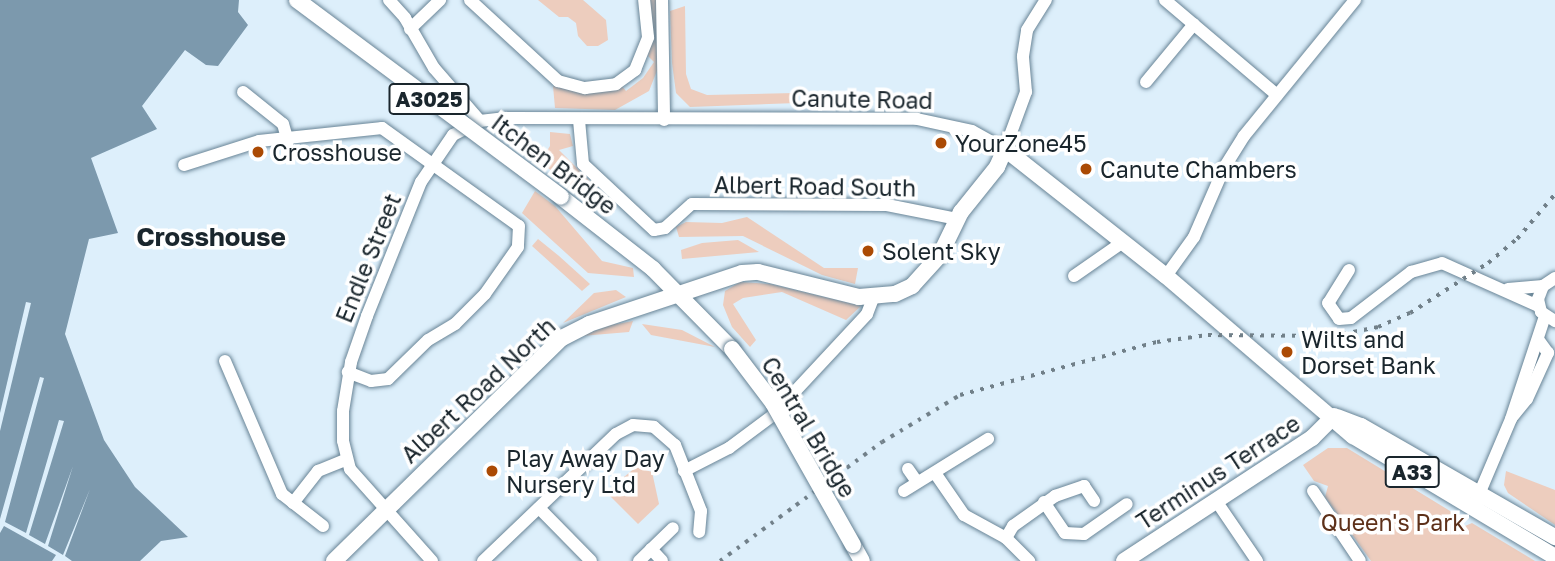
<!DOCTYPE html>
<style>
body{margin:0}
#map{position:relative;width:1555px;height:561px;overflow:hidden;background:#ddeffb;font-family:"Golos Text",sans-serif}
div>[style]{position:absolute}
.green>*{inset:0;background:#edcdbe}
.water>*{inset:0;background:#7c99ad}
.pier>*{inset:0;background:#ddeffb}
.roads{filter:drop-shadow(0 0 2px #688496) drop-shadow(0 0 2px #688496)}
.minor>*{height:12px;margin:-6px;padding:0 6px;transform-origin:6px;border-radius:6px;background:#fff}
.major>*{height:16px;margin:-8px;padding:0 8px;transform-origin:8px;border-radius:8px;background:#fff}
.rail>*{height:3.5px;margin-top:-1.75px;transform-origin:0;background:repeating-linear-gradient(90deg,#718089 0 3.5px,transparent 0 10.5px)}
.bridges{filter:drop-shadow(0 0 2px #688496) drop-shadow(0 0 2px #688496)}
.major-bridge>*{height:16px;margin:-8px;padding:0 8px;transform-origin:8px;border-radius:8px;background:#fff}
.dots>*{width:19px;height:19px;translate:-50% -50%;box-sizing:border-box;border:4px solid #fff;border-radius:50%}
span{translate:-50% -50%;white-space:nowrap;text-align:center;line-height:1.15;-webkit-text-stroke:7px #fff;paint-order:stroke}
.shield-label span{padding:2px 5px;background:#fff;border:2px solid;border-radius:5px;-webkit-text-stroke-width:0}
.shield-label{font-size:21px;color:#1a262d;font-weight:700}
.street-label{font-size:23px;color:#1a262d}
.poi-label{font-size:23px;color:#1a262d}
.left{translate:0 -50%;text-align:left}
.park-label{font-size:23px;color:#5d3019}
.quarter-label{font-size:26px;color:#1a262d;font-weight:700}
</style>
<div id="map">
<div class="green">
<div style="clip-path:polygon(538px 0,583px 0,606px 20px,608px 40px,598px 46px,587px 46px,578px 36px,576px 23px,568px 17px,559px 17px)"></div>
<div style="clip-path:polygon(646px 0,658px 0,662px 58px,649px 91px,615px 110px,555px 108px,553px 86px,587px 94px,621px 85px,626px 91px,643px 78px,654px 62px,648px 56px,652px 26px)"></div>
<div style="clip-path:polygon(685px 6px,686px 74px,691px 89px,707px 95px,795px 93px,797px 103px,690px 107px,676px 93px,672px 63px,670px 11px)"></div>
<div style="clip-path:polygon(550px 132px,570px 134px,573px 146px,559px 150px,613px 204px,572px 186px,540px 162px,550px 146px)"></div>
<div style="clip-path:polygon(535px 191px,555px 206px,602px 261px,633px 268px,634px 277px,588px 273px,522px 213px)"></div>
<div style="clip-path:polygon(747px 217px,824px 268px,858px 268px,855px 284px,822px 275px,743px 236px,679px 237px,676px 227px,686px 222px,722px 223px)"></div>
<div style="clip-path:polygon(538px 239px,559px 256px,590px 284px,582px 291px,532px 246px)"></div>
<div style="clip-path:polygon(738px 240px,759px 252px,682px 259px,681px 250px,702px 243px)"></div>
<div style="clip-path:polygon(740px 282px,770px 284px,861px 306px,846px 320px,782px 292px,743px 298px,733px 304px,756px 340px,750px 347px,732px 327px,723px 305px,725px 291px)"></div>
<div style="clip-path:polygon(616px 290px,626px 297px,563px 323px,594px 293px)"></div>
<div style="clip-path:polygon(633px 321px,629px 332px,581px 336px,611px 325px)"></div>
<div style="clip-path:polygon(642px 324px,682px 330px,715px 347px,651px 335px)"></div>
<div style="clip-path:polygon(1328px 448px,1347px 448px,1455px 514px,1457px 521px,1465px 526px,1472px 523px,1535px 561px,1371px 561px,1325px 497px,1328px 486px,1314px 481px,1303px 465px)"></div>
<div style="clip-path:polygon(636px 467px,652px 472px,659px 504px,638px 524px,606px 492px)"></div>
<div style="clip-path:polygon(1506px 471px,1555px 490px,1555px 525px,1508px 493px,1504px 485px)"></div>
</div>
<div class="water">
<div style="clip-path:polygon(0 0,239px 0,238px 12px,248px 25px,218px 66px,206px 65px,185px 50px,142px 106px,157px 129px,91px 158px,118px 233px,89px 239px,65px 334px,104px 440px,135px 487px,188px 537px,161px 541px,140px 561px,0 561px)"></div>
</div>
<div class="pier">
<div style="clip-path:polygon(26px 302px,31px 303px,0 431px,0 413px)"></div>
<div style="clip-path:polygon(40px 377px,44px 378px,5px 522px,26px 533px,59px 420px,64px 421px,29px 535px,45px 544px,73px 466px,48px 546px,63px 555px,90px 489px,65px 556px,72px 561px,52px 561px,56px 555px,4px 526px,0 533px,0 519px)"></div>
</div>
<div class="roads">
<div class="minor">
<div style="left:389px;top:0;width:24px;rotate:48deg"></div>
<div style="left:405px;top:18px;width:58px;rotate:59.9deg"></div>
<div style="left:434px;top:68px;width:70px;rotate:49deg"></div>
<div style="left:470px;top:0;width:120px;rotate:42.6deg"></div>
<div style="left:558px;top:81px;width:28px;rotate:15deg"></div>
<div style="left:585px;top:88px;width:31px;rotate:-7deg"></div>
<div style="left:616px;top:84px;width:24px;rotate:-36deg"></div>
<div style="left:635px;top:70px;width:35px;rotate:-68deg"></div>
<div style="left:648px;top:37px;width:37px;rotate:-96deg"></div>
<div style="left:662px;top:0;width:120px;rotate:89deg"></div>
<div style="left:1165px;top:0;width:147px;rotate:40.3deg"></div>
<div style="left:410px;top:29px;width:42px;rotate:-44deg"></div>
<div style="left:1146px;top:82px;width:75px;rotate:-50.4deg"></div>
<div style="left:243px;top:92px;width:51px;rotate:38.7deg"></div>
<div style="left:283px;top:124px;width:18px;rotate:74deg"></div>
<div style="left:579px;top:120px;width:44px;rotate:84.8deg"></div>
<div style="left:583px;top:164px;width:97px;rotate:42.9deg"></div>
<div style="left:654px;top:230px;width:11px;rotate:-10deg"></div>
<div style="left:665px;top:228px;width:36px;rotate:-42deg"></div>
<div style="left:692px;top:204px;width:195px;rotate:0.3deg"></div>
<div style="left:887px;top:205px;width:71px;rotate:11.3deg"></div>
<div style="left:184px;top:165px;width:79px;rotate:-17.7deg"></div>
<div style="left:259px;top:141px;width:124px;rotate:-6deg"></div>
<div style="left:382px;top:128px;width:168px;rotate:35.6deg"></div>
<div style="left:519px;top:226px;width:21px;rotate:93deg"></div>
<div style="left:518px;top:247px;width:57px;rotate:125.1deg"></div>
<div style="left:485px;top:294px;width:42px;rotate:135deg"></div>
<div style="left:455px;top:324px;width:31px;rotate:149deg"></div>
<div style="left:428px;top:340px;width:56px;rotate:135.7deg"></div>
<div style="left:388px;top:379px;width:17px;rotate:173deg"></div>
<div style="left:371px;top:381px;width:25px;rotate:-159deg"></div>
<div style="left:1349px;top:270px;width:39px;rotate:122deg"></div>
<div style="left:1328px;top:303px;width:19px;rotate:55deg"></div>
<div style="left:1339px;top:319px;width:12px;rotate:-5deg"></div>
<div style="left:1351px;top:318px;width:76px;rotate:-37.5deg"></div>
<div style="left:1411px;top:272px;width:32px;rotate:-16deg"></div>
<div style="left:1442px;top:263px;width:105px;rotate:24.1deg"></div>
<div style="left:1074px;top:276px;width:60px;rotate:-34.8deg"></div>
<div style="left:1166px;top:276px;width:48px;rotate:-54.3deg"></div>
<div style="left:1194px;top:237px;width:75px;rotate:-66.5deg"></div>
<div style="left:1224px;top:168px;width:38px;rotate:-58deg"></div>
<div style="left:1244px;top:136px;width:176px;rotate:-50.8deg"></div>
<div style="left:1555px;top:278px;width:14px;rotate:146deg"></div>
<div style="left:1543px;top:286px;width:14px;rotate:111deg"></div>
<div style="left:1538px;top:299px;width:13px;rotate:77deg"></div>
<div style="left:1541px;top:312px;width:17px;rotate:33deg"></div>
<div style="left:1508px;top:289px;width:35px;rotate:-5deg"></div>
<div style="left:225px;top:361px;width:145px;rotate:66.8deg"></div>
<div style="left:282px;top:494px;width:52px;rotate:38deg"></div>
<div style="left:1513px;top:416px;width:22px;rotate:-51deg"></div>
<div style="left:1527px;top:399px;width:51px;rotate:-65.5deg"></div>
<div style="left:1548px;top:353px;width:17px;rotate:-126deg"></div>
<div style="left:908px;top:469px;width:16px;rotate:55deg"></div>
<div style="left:684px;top:471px;width:51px;rotate:-27.1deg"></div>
<div style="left:729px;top:448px;width:54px;rotate:-36.7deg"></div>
<div style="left:772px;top:416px;width:139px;rotate:-47deg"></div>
<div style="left:867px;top:314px;width:17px;rotate:-69deg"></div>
<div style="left:935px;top:473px;width:51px;rotate:55.4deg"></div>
<div style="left:964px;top:515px;width:48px;rotate:28.7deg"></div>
<div style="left:1006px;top:538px;width:33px;rotate:45deg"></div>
<div style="left:904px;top:491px;width:99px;rotate:-31.8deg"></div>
<div style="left:1313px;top:491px;width:84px;rotate:56.1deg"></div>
<div style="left:1481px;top:499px;width:7px;rotate:-98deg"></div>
<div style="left:1480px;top:492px;width:79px;rotate:-67deg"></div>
<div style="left:1511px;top:419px;width:108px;rotate:-71.7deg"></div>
<div style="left:1044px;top:502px;width:37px;rotate:56deg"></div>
<div style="left:1065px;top:533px;width:19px;rotate:3deg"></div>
<div style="left:1084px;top:534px;width:52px;rotate:-34.9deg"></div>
<div style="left:293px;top:503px;width:41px;rotate:-52deg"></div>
<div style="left:318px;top:471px;width:31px;rotate:-22deg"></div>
<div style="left:539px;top:508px;width:74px;rotate:45.5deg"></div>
<div style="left:1221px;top:508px;width:64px;rotate:55.8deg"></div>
<div style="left:1006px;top:538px;width:14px;rotate:-60deg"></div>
<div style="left:1013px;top:526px;width:52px;rotate:-35.5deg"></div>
<div style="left:1055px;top:496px;width:31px;rotate:-19deg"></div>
<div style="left:1084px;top:486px;width:18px;rotate:56deg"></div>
<div style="left:651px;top:549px;width:16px;rotate:47deg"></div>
<div style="left:432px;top:561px;width:123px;rotate:-131.7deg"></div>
<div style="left:350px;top:469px;width:29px;rotate:-104deg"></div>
<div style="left:343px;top:441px;width:30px;rotate:-90deg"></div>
<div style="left:343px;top:411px;width:50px;rotate:-80.7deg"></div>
<div style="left:351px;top:362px;width:49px;rotate:-70.8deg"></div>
<div style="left:367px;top:316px;width:144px;rotate:-68.1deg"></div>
<div style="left:421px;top:182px;width:57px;rotate:-55.8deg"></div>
<div style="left:453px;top:135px;width:30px;rotate:-27deg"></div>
<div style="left:480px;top:121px;width:26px;rotate:-7deg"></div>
<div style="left:506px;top:118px;width:411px;rotate:0.1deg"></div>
<div style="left:917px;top:119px;width:56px;rotate:12.3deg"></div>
<div style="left:972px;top:131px;width:38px;rotate:29deg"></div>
<div style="left:1005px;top:149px;width:61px;rotate:-69.8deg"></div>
<div style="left:1026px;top:92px;width:36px;rotate:-95deg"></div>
<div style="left:1023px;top:56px;width:26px;rotate:-81deg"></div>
<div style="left:1027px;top:30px;width:36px;rotate:-58deg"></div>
<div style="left:483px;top:561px;width:184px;rotate:-43.7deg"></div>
<div style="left:616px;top:434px;width:19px;rotate:-28deg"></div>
<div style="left:633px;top:425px;width:21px;rotate:5deg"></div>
<div style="left:654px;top:427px;width:28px;rotate:41deg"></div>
<div style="left:675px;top:445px;width:71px;rotate:68.5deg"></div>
<div style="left:701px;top:511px;width:21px;rotate:95deg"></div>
<div style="left:639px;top:561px;width:47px;rotate:-44.1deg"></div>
</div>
<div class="major">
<div style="left:561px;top:197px;width:117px;rotate:38deg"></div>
<div style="left:653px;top:269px;width:112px;rotate:45.4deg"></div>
<div style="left:1337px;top:417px;width:26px;rotate:21deg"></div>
<div style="left:1361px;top:426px;width:224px;rotate:29.8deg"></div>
<div style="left:853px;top:545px;width:18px;rotate:61deg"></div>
<div style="left:334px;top:561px;width:319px;rotate:-44.4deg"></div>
<div style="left:562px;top:338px;width:30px;rotate:-27deg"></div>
<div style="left:589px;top:324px;width:161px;rotate:-18.4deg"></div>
<div style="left:742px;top:273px;width:16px;rotate:-4deg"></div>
<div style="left:758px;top:272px;width:104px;rotate:13.9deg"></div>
<div style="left:859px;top:297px;width:36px;rotate:-5deg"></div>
<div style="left:895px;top:294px;width:19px;rotate:-25deg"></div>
<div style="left:912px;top:286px;width:42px;rotate:-47.9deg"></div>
<div style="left:940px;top:255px;width:48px;rotate:-64deg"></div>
<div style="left:961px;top:212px;width:58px;rotate:-51.3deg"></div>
<div style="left:997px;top:167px;width:20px;rotate:-66deg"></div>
<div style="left:1005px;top:149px;width:205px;rotate:38.3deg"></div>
<div style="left:1166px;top:276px;width:246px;rotate:40.6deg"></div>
<div style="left:1353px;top:436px;width:235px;rotate:30.9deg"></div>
<div style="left:1124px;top:561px;width:225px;rotate:-33.2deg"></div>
<div style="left:1312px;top:438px;width:31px;rotate:-45deg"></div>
</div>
</div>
<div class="rail">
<div style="left:720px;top:561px;width:201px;rotate:-36.3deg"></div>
<div style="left:882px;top:442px;width:91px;rotate:-31.1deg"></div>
<div style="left:960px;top:395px;width:204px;rotate:-15.1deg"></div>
<div style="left:1157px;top:342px;width:51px;rotate:-7.8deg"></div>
<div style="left:1208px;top:335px;width:125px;rotate:0.5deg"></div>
<div style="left:1333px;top:336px;width:46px;rotate:-11.3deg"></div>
<div style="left:1378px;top:327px;width:35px;rotate:-24deg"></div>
<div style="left:1410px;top:313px;width:93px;rotate:-32.7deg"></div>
<div style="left:1488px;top:263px;width:38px;rotate:-40deg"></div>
<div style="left:1517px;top:239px;width:59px;rotate:-49.8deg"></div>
</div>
<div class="bridges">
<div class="major-bridge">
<div style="left:297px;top:0;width:329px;rotate:36.7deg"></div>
<div style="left:732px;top:349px;width:68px;rotate:52.8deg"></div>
<div style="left:773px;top:403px;width:163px;rotate:60.6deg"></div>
</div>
</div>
<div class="dots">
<div style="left:941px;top:143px;background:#ab4a04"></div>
<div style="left:258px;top:152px;background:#ab4a04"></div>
<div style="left:1086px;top:169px;background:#ab4a04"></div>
<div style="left:868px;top:251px;background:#ab4a04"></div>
<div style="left:1287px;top:352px;background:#ab4a04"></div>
<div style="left:492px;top:471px;background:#ab4a04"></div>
</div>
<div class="shield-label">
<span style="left:429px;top:99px">A3025</span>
<span style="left:1412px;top:472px">A33</span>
</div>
<div class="street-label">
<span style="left:862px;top:99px;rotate:1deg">Canute Road</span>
<span style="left:554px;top:164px;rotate:37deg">Itchen Bridge</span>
<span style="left:815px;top:186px;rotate:1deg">Albert Road South</span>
<span style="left:368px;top:258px;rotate:-68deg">Endle Street</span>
<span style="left:478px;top:390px;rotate:-43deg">Albert Road North</span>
<span style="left:809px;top:427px;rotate:59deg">Central Bridge</span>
<span style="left:1218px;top:472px;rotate:-33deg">Terminus Terrace</span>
</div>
<div class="poi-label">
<span class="left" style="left:955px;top:143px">YourZone45</span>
<span class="left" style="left:272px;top:152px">Crosshouse</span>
<span class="left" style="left:1100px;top:169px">Canute Chambers</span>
<span class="left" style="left:882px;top:251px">Solent Sky</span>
<span class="left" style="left:1301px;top:352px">Wilts and<br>Dorset Bank</span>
<span class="left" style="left:506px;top:471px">Play Away Day<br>Nursery Ltd</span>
</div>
<div class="park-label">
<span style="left:1393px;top:522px">Queen's Park</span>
</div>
<div class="quarter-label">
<span style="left:211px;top:237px">Crosshouse</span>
</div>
</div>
